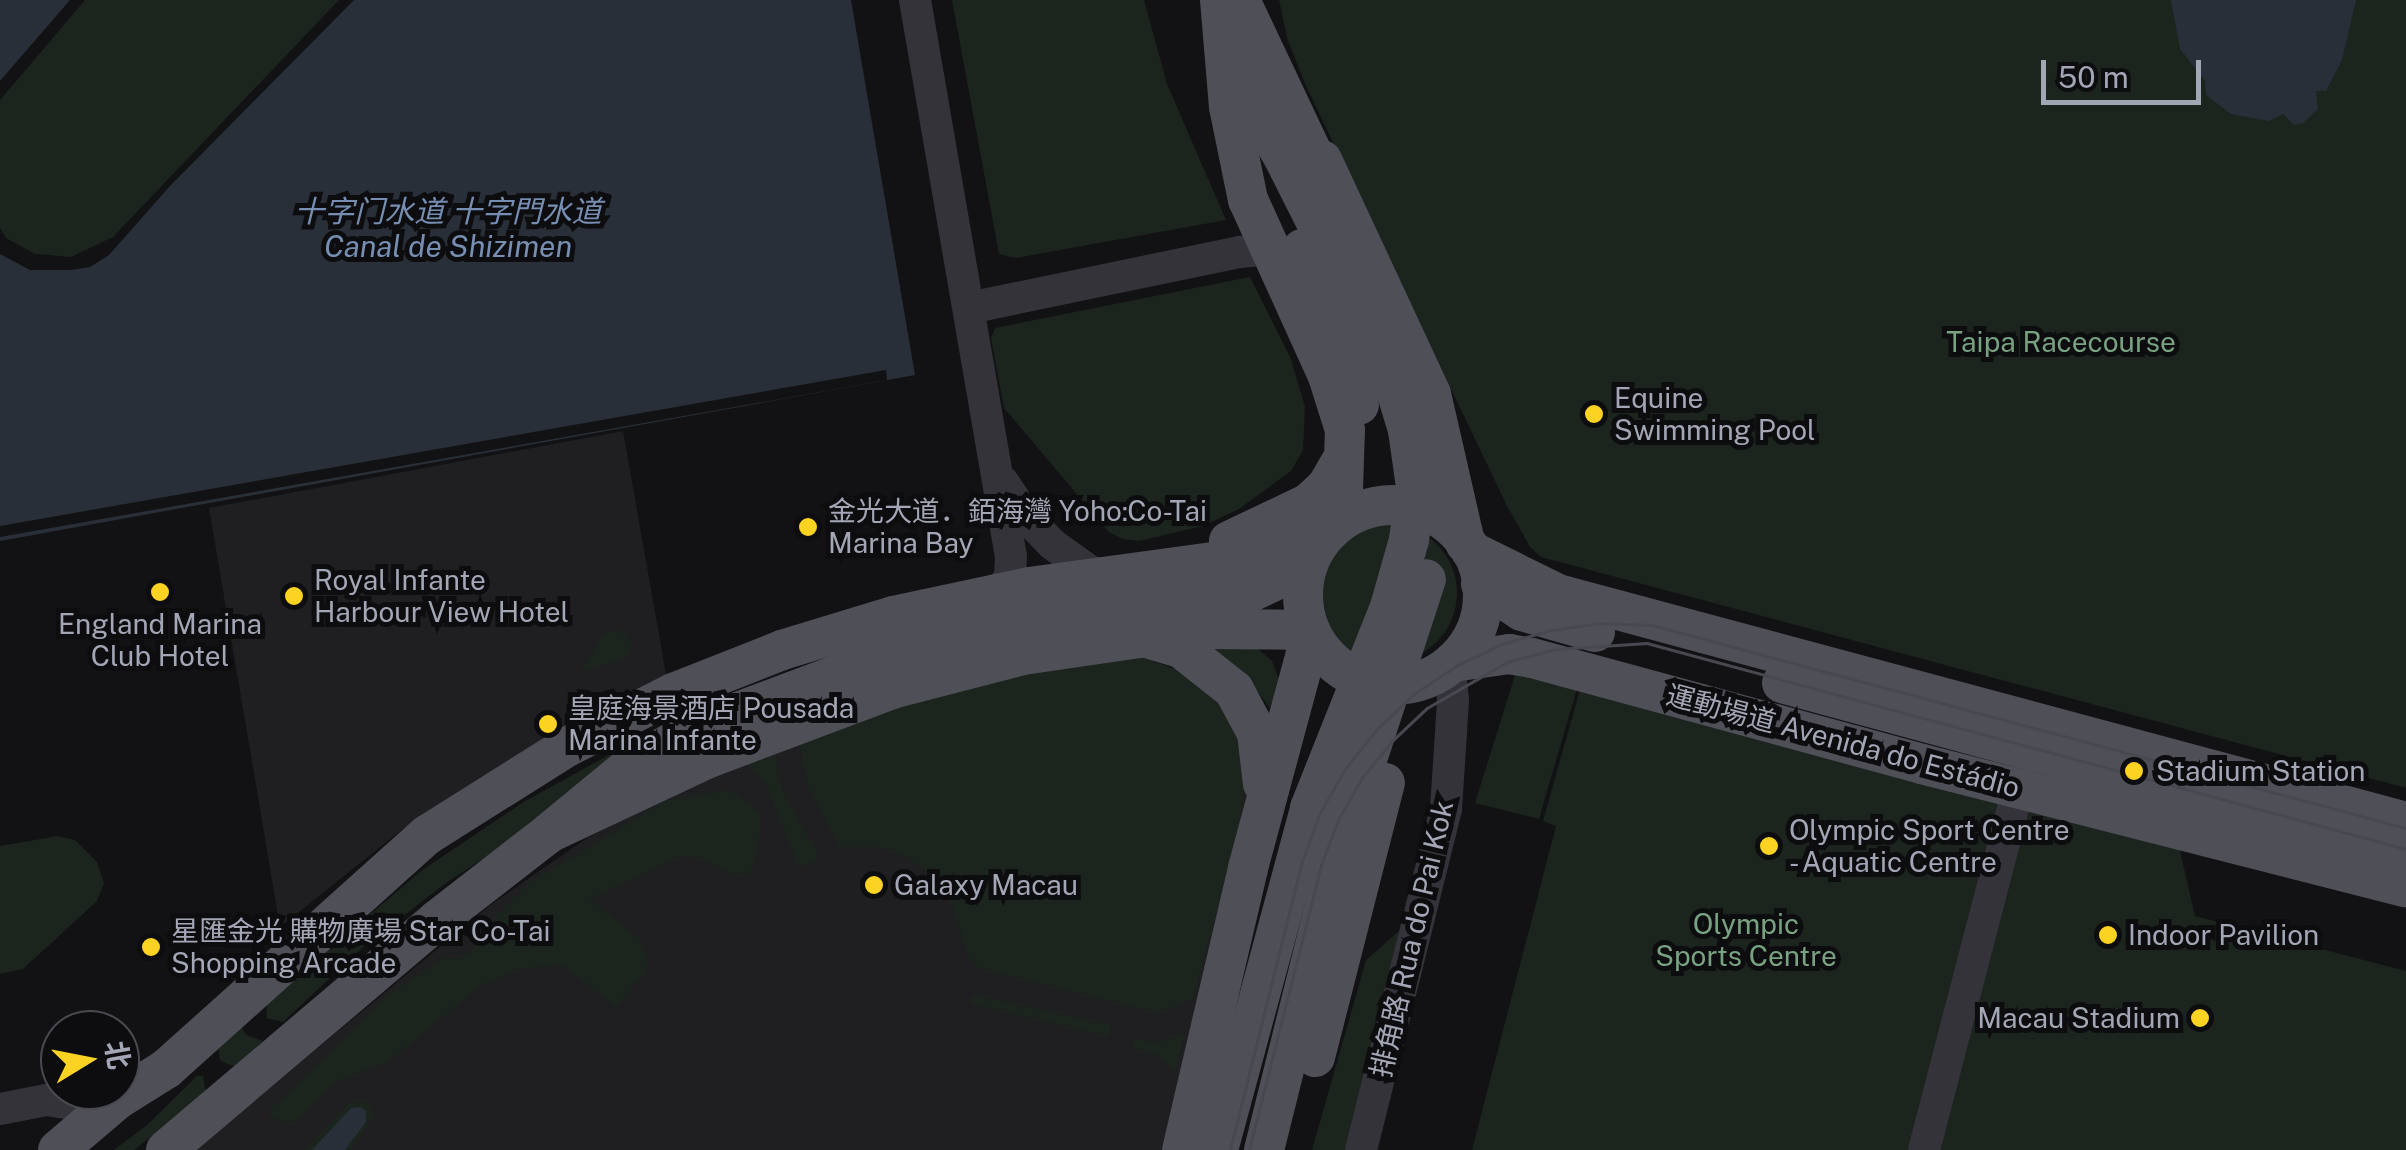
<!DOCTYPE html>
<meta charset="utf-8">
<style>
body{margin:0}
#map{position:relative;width:2406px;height:1150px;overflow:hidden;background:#121214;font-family:"Public Sans","Noto Sans SC",sans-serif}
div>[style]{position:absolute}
.built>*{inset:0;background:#1f1e21}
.green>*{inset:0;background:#1c241e}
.round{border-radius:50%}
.water>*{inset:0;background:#282f38}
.pier>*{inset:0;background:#121214}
.minor>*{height:32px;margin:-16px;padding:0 16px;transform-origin:16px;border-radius:16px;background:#333339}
.major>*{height:40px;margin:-20px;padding:0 20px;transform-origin:20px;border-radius:20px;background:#4f4f58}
.major>.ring{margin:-20px;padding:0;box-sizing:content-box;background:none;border:40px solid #4f4f58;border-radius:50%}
.tram>*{height:2.5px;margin:-1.25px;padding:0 1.25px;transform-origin:1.25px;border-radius:1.25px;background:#484950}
.dots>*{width:28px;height:28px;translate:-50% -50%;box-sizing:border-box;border:5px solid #0d0d0f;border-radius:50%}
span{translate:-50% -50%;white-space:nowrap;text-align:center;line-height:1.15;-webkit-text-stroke:10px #0d0d0f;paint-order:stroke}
.park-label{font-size:28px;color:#78a281}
.poi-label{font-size:28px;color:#a3a6b5}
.left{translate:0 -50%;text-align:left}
.right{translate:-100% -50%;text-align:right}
.street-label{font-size:28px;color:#a3a6b5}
.water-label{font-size:30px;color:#778eb3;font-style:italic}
.north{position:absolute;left:40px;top:1010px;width:100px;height:100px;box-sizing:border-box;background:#0d0d0f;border:2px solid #494a51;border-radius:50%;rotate:80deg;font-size:28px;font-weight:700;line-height:40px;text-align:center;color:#a3a6b5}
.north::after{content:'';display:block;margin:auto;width:35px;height:45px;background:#fcd322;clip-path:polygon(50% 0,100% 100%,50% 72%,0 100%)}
.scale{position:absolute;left:2041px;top:60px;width:160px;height:45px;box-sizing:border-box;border:5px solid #a3a6b5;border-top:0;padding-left:12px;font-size:30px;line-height:35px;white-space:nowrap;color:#a3a6b5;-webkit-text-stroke:8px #0d0d0f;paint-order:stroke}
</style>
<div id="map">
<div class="built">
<div style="clip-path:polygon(623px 431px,667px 680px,526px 749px,400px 831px,280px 927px,209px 508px)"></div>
<div style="clip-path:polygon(1191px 675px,1231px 711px,1250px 758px,1246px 818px,1161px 1150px,195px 1150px,489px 906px,587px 838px,664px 797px,846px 723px)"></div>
</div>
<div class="green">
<div style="clip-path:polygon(85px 0,339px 0,113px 237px,71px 257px,35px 254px,6px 238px,0 228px,0 100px)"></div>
<div style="clip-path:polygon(952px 0,1144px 0,1167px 84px,1226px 220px,1016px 258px,999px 254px)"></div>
<div style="clip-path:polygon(1279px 0,2406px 0,2406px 788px,1541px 557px,1530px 547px,1507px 506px,1306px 86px,1288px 41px)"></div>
<div style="clip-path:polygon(1250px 277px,1291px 359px,1305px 407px,1303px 450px,1291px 471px,1239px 509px,1203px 526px,1139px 541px,1123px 539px,1109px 532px,1004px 408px,991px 338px,995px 328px)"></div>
<div class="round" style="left:1319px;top:524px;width:138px;height:138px"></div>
<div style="clip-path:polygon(1208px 606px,561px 807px,446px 883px,363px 947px,283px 1022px,266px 1018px,267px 1002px,421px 871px,525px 801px,671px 721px)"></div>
<div style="clip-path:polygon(618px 629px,633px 644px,625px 658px,580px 673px,604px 634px)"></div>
<div style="clip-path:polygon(1209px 645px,1257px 648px,1272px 661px,1280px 683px,1270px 708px,1241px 670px)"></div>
<div style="clip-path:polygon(1129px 652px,1191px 675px,1228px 714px,1245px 757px,1241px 822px,1193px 999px,1158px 1013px,978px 968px,968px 957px,954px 909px,935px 879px,907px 857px,878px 847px,840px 847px,808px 788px,800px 747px,808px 730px,932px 693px)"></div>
<div style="clip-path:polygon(1516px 672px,1579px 682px,1539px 819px,1475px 803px)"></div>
<div style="clip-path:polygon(1583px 679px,2177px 838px,2195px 916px,2406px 971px,2406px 1150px,1472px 1150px,1556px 826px,1543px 821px)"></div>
<div style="clip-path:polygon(776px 749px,778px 777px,787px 800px,818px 853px,816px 861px,799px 867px,766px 785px,745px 763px)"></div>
<div style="clip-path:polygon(729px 790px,760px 812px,761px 830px,751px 873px,737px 876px,700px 858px,681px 856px,590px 899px,639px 938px,649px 960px,645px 973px,616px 1007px,562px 965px,519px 969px,479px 987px,388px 1062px,338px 1081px,292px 1124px,270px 1117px,271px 1109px,388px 995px,444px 958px,462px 957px,473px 949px,488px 924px,530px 882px,667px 800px)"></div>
<div style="clip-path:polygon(58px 836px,75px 840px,97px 862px,104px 883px,97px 901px,23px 969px,0 974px,0 846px)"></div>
<div style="clip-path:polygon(1399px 931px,1352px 1150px,1312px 1150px,1366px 960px)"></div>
<div style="clip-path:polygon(972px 994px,1112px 1025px,1109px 1037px,969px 1003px)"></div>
<div style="clip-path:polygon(241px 1026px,246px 1035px,263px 1041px,235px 1066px,230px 1065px,220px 1060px,218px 1048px)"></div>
<div style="clip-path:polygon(1178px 1034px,1184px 1036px,1175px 1073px,1155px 1054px,1132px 1048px,1135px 1038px,1158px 1043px)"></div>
<div style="clip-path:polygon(197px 1076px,203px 1076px,206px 1093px,134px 1150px,114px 1150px,147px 1125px)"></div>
<div style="clip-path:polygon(352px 1100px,367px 1102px,374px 1116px,351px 1150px,304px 1150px)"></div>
</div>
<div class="water">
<div style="clip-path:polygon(0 0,70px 0,0 81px)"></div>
<div style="clip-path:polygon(354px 0,851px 0,915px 375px,0 541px,0 254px,30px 270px,71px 270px,90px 267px,109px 255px,169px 187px)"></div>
<div style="clip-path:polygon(2171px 0,2356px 0,2342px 60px,2326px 91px,2316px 91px,2318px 109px,2303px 123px,2294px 125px,2283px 114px,2269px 121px,2231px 114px,2206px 95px,2205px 81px,2180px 49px)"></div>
<div style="clip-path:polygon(361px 1107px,366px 1111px,366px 1122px,345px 1150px,312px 1150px,351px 1108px)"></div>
</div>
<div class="pier">
<div style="clip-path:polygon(886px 370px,887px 380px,0 537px,0 526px)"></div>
</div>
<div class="minor">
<div style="left:915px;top:0;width:565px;rotate:80.22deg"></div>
<div style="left:1011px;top:557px;width:21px;rotate:93deg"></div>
<div style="left:1010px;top:578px;width:20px;rotate:131deg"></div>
<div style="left:969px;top:308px;width:277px;rotate:-11.7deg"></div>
<div style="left:1240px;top:252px;width:22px;rotate:-5deg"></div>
<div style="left:1262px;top:250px;width:31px;rotate:22deg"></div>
<div style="left:1003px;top:482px;width:43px;rotate:56.3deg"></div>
<div style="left:1027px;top:518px;width:36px;rotate:46deg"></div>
<div style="left:1052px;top:544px;width:48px;rotate:35.7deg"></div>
<div style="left:1091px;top:572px;width:15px;rotate:11deg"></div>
<div style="left:0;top:1109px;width:47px;rotate:-11.1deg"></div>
<div style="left:46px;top:1100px;width:46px;rotate:8.8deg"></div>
<div style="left:91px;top:1107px;width:27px;rotate:-17deg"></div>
<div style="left:1361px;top:1150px;width:351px;rotate:-76deg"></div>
<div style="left:1446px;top:809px;width:109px;rotate:-86.3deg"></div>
<div style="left:1453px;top:700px;width:19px;rotate:-96deg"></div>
<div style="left:1451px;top:681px;width:14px;rotate:-126deg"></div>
<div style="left:1924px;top:1150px;width:374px;rotate:-75.4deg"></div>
</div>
<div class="major">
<div style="left:1240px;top:0;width:206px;rotate:64.7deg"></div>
<div style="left:1322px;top:160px;width:258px;rotate:65deg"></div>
<div style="left:1431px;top:394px;width:153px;rotate:77.1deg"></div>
<div style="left:1302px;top:249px;width:109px;rotate:65.6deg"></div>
<div style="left:1347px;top:348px;width:58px;rotate:78.1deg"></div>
<div class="ring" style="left:1303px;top:505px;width:140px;height:140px"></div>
<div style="left:1229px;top:541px;width:89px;rotate:-25.4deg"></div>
<div style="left:1309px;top:503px;width:25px;rotate:-43deg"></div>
<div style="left:1327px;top:486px;width:28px;rotate:-60deg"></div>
<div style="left:1471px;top:551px;width:97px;rotate:26.3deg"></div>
<div style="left:1558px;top:594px;width:878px;rotate:15.05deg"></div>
<div style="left:1481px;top:584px;width:49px;rotate:33.4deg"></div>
<div style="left:1522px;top:611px;width:76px;rotate:16deg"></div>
<div style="left:1144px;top:637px;width:39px;rotate:17deg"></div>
<div style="left:1181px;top:648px;width:68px;rotate:38.4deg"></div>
<div style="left:1234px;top:690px;width:49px;rotate:61.9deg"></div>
<div style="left:1257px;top:733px;width:51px;rotate:83.3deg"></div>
<div style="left:1453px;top:662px;width:57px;rotate:-8.1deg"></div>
<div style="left:1509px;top:654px;width:23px;rotate:10deg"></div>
<div style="left:1532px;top:658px;width:404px;rotate:15.2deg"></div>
<div style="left:1922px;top:764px;width:499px;rotate:14.3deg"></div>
<div style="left:1782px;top:683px;width:647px;rotate:15.24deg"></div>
<div style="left:549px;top:833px;width:104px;rotate:-39.5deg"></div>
<div style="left:629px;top:767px;width:85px;rotate:-29.6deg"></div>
<div style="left:703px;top:725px;width:173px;rotate:-20.6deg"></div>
<div style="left:865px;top:664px;width:82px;rotate:-17.8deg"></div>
<div style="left:943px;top:639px;width:135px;rotate:-12deg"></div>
<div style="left:1075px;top:611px;width:164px;rotate:-4.6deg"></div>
<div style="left:1238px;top:598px;width:52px;rotate:-25.1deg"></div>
<div style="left:1285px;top:576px;width:41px;rotate:-43deg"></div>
<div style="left:1315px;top:548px;width:39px;rotate:-59deg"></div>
<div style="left:1335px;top:515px;width:27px;rotate:-73deg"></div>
<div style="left:1343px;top:489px;width:59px;rotate:-88.1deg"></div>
<div style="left:1345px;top:430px;width:57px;rotate:-107.5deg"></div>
<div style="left:1328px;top:376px;width:193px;rotate:-114.4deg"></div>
<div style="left:1248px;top:200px;width:95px;rotate:-101.5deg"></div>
<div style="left:1229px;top:107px;width:107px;rotate:-94.8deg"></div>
<div style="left:1315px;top:1057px;width:283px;rotate:-75.7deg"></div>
<div style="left:58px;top:1150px;width:79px;rotate:-40.4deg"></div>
<div style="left:118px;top:1099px;width:57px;rotate:-32deg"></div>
<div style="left:166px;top:1069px;width:351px;rotate:-41.9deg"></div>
<div style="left:427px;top:835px;width:165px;rotate:-32.2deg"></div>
<div style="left:567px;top:747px;width:119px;rotate:-27deg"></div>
<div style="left:673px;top:693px;width:117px;rotate:-21.5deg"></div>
<div style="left:782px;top:650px;width:116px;rotate:-17deg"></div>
<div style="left:893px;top:616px;width:139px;rotate:-12deg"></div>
<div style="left:1029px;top:587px;width:217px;rotate:-7.7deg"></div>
<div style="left:1244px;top:558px;width:82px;rotate:-14.9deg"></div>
<div style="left:166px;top:1150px;width:355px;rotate:-40.3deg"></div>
<div style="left:437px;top:920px;width:142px;rotate:-37.8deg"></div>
<div style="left:549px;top:833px;width:174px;rotate:-25.2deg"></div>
<div style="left:706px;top:759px;width:199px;rotate:-20.6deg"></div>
<div style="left:892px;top:689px;width:135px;rotate:-14.5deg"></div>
<div style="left:1023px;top:655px;width:180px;rotate:-8.3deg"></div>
<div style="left:1201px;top:629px;width:109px;rotate:0.5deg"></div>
<div style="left:1182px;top:1150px;width:290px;rotate:-76.8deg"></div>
<div style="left:1248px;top:868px;width:242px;rotate:-74.9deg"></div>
<div style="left:1218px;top:1150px;width:354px;rotate:-74.9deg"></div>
<div style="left:1310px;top:808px;width:216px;rotate:-68.3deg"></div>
<div style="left:1390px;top:607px;width:70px;rotate:-74.2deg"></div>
<div style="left:1409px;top:540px;width:53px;rotate:-82.5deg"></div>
<div style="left:1416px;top:487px;width:58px;rotate:-98deg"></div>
<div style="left:1408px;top:430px;width:66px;rotate:-106.8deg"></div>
<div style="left:1389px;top:367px;width:232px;rotate:-116.7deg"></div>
<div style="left:1285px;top:160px;width:102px;rotate:-120.1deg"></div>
<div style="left:1264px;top:1150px;width:324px;rotate:-76deg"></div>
<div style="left:1342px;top:836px;width:270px;rotate:-71.9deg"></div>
</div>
<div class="tram">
<div style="left:1230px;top:1150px;width:298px;rotate:-76deg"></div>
<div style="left:1302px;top:861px;width:51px;rotate:-69.4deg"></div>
<div style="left:1320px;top:813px;width:51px;rotate:-60.4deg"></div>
<div style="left:1345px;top:769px;width:51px;rotate:-51.3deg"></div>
<div style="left:1377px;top:729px;width:51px;rotate:-43.4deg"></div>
<div style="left:1414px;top:694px;width:50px;rotate:-33.7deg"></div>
<div style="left:1456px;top:666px;width:51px;rotate:-25.6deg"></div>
<div style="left:1502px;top:644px;width:51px;rotate:-15.9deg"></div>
<div style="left:1551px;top:630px;width:50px;rotate:-8deg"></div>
<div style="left:1601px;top:623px;width:51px;rotate:2.2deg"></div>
<div style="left:1652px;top:625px;width:781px;rotate:15.07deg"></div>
<div style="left:1249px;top:1150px;width:294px;rotate:-75.8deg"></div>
<div style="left:1321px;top:865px;width:48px;rotate:-69.3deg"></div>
<div style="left:1338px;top:820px;width:48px;rotate:-60.3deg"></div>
<div style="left:1362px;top:778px;width:48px;rotate:-51deg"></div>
<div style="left:1392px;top:741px;width:48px;rotate:-43.3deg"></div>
<div style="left:1427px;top:708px;width:92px;rotate:-29.9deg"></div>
<div style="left:1507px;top:662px;width:51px;rotate:-14.9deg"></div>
<div style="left:1556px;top:649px;width:91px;rotate:-3.8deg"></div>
<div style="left:1647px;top:643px;width:786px;rotate:15.18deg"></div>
</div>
<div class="dots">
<div style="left:1594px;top:414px;background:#fcd322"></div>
<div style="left:808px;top:527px;background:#fcd322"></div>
<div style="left:160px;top:592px;background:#fcd322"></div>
<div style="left:294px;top:596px;background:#fcd322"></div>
<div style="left:548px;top:724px;background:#fcd322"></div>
<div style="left:2134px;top:771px;background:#fcd322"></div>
<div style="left:1769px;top:846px;background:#fcd322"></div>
<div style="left:874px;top:885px;background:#fcd322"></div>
<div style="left:2108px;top:935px;background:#fcd322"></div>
<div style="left:151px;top:947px;background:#fcd322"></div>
<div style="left:2200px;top:1018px;background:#fcd322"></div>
</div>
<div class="park-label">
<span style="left:2061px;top:342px">Taipa Racecourse</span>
<span style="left:1746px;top:940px">Olympic<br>Sports Centre</span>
</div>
<div class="poi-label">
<span class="left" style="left:1614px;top:414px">Equine<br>Swimming Pool</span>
<span class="left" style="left:828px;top:527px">金光大道．銆海灣 Yoho:Co-Tai<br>Marina Bay</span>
<span class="left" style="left:314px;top:596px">Royal Infante<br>Harbour View Hotel</span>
<span style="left:160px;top:640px">England Marina<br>Club Hotel</span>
<span class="left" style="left:568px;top:724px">皇庭海景酒店 Pousada<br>Marina Infante</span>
<span class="left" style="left:2156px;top:771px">Stadium Station</span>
<span class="left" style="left:1789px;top:846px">Olympic Sport Centre<br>- Aquatic Centre</span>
<span class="left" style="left:894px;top:885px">Galaxy Macau</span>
<span class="left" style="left:171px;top:947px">星匯金光 購物廣場 Star Co-Tai<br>Shopping Arcade</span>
<span class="left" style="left:2128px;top:935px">Indoor Pavilion</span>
<span class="right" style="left:2180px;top:1018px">Macau Stadium</span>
</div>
<div class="street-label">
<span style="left:1843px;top:741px;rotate:15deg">運動場道 Avenida do Estádio</span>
<span style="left:1412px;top:939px;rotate:-77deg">排角路 Rua do Pai Kok</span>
</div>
<div class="water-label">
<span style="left:448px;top:228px">十字门水道 十字門水道<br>Canal de Shizimen</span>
</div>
<div class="north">北</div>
<div class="scale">50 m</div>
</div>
